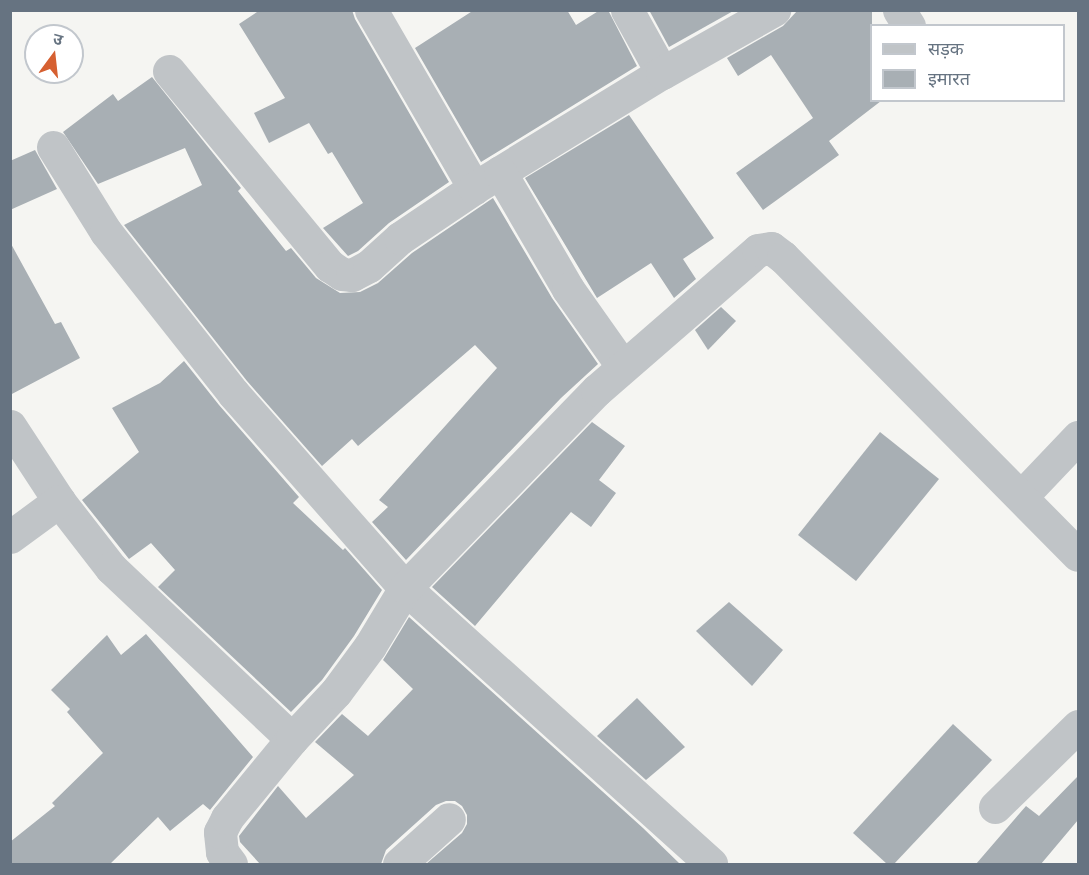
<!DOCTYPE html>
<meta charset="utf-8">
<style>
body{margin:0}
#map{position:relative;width:1089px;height:875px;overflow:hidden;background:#f5f5f2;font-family:Barlow,"Noto Sans Devanagari",sans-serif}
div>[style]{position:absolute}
.building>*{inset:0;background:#a8afb4}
.minor>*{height:33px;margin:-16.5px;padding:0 16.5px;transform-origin:16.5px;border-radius:16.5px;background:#c0c4c7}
span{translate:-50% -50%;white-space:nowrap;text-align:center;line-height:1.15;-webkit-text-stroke:6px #fff;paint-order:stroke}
.frame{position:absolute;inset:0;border:12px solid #667381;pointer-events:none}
.legend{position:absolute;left:870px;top:24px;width:195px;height:78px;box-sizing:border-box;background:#fff;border:2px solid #c2c7cd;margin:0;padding:8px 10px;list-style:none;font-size:18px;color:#667381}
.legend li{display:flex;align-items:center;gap:12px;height:30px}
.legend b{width:30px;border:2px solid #c2c7cd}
.north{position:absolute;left:24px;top:24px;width:60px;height:60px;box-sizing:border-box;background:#fff;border:2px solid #c2c7cd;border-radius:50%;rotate:15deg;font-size:16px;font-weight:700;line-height:24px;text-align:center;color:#667381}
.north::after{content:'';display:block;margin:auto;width:21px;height:27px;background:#d66031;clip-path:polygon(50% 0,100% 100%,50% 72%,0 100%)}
</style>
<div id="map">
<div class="building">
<div style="clip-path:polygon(260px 10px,352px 10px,355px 19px,449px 182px,389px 223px,358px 251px,348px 256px,323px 228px,363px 203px,332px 152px,328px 154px,309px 123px,269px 143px,254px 113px,285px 98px,239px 24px)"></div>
<div style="clip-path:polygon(474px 10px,567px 10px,576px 25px,600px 10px,608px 10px,637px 66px,481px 162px,415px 48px)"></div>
<div style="clip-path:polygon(649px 10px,735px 10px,669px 47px)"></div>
<div style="clip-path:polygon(798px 10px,872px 10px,872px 100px,881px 101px,829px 141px,839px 155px,763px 210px,736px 173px,813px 118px,771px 55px,738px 76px,727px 58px,783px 26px)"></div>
<div style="clip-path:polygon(152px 77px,241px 188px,238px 191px,286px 251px,291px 248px,316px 278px,340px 293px,360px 292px,378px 283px,412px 253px,493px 198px,552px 298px,598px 364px,561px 398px,406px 560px,372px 522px,388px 507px,379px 500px,497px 368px,475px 345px,358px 446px,352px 439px,322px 466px,247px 381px,124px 225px,202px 185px,185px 148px,98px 184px,63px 132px,113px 94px,118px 101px)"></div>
<div style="clip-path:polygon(629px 115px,714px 238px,683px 259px,696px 279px,674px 298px,651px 263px,597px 298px,525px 178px)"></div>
<div style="clip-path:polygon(35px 150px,57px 189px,10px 210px,10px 161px)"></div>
<div style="clip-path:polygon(10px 242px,55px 324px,61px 322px,80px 358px,10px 395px)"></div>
<div style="clip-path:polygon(721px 307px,736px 321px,708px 350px,695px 330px)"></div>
<div style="clip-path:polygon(184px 361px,219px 405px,299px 497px,293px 503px,343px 550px,345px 548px,382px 590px,354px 636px,322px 680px,291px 712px,158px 587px,175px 570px,151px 543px,129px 559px,82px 500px,139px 452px,112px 408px,160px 383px)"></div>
<div style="clip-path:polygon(592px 422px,625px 446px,599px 480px,616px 493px,591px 527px,571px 512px,475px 626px,432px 587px)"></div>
<div style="clip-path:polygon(880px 432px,939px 479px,856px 581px,798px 535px)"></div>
<div style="clip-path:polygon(729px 602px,783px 650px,752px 686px,696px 631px)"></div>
<div style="clip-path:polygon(409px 617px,643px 828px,680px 864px,426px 864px,462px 833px,467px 824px,467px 815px,462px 806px,455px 801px,446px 801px,436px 805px,386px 850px,381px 864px,260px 864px,240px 842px,239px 836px,278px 786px,306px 818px,354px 775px,315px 742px,342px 714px,368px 736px,413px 689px,383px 660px)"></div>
<div style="clip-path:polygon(146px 634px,253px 757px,210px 810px,203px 804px,170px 831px,158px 817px,110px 864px,10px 864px,10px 842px,55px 806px,52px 803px,103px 753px,67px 712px,70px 709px,51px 690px,107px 635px,121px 655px)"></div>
<div style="clip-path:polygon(637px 698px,685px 747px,646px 780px,597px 736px)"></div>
<div style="clip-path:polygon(953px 724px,992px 760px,894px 864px,887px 864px,853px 833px)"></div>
<div style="clip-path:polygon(1078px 776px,1078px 820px,1041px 864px,976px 864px,1026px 806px,1039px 816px)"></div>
</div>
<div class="minor">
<div style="left:371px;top:10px;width:206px;rotate:59.9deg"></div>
<div style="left:627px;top:10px;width:72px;rotate:60.9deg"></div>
<div style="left:899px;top:10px;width:19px;rotate:58deg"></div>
<div style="left:169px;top:71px;width:253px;rotate:50.5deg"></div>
<div style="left:330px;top:266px;width:14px;rotate:34deg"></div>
<div style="left:342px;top:274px;width:10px;rotate:6deg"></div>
<div style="left:352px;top:275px;width:19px;rotate:-28deg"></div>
<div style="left:369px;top:266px;width:42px;rotate:-42.1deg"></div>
<div style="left:400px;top:238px;width:89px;rotate:-34deg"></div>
<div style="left:474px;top:188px;width:220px;rotate:-31.5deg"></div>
<div style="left:662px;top:73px;width:129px;rotate:-29.4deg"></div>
<div style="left:53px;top:147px;width:100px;rotate:58.1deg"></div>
<div style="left:106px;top:232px;width:205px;rotate:51.7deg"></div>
<div style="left:233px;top:393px;width:260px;rotate:48.6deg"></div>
<div style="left:405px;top:588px;width:412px;rotate:42deg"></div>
<div style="left:500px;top:172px;width:135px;rotate:59.8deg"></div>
<div style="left:568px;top:289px;width:95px;rotate:54.8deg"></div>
<div style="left:10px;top:426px;width:90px;rotate:56.8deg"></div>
<div style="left:59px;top:501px;width:85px;rotate:52.2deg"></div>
<div style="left:111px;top:568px;width:249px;rotate:43.4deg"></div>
<div style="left:1021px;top:497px;width:83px;rotate:-46.5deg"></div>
<div style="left:10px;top:537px;width:61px;rotate:-36.3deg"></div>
<div style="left:995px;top:807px;width:116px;rotate:-44.3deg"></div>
<div style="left:231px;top:864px;width:15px;rotate:-127deg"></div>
<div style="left:222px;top:852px;width:20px;rotate:-96deg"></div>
<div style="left:220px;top:832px;width:16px;rotate:-63deg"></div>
<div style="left:227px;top:818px;width:102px;rotate:-50.6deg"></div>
<div style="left:292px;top:739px;width:64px;rotate:-46.9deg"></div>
<div style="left:336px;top:692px;width:57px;rotate:-53.5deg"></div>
<div style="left:370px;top:646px;width:68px;rotate:-58.9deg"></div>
<div style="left:405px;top:588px;width:276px;rotate:-45.9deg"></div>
<div style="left:597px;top:390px;width:213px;rotate:-41deg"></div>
<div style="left:758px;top:250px;width:13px;rotate:-9deg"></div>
<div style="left:771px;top:248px;width:15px;rotate:37deg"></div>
<div style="left:783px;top:257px;width:419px;rotate:45.3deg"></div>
<div style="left:399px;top:864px;width:67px;rotate:-42deg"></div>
</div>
<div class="frame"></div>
<ul class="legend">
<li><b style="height:8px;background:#c0c4c7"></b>सड़क</li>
<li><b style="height:16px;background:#a8afb4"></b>इमारत</li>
</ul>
<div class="north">उ</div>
</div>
